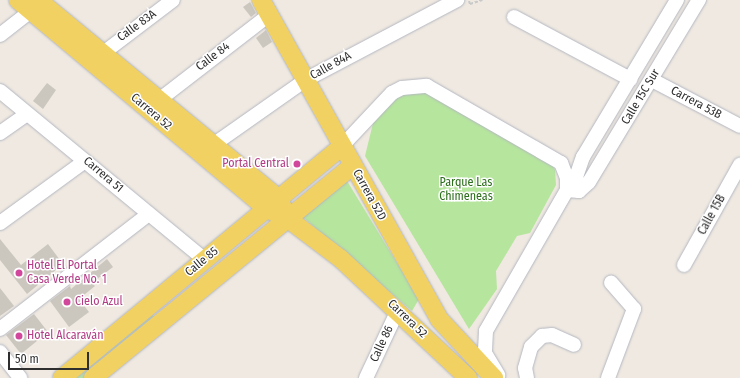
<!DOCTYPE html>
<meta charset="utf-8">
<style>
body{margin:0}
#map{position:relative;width:740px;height:378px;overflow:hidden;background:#efe9e1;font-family:"Fira Sans Condensed",sans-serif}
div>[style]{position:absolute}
.green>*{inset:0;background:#b6e59e}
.building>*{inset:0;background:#cbc7bf}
.path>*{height:2px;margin-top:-1px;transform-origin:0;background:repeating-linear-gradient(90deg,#c9c9c9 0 3px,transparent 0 5px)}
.roads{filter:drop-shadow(0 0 1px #b4b7c1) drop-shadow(0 0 1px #b4b7c1)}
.minor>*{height:14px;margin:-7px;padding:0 7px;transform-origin:7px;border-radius:7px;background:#fff}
.major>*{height:18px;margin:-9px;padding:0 9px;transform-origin:9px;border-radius:9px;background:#f2d163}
.dots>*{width:11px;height:11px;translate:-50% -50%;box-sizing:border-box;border:2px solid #fff;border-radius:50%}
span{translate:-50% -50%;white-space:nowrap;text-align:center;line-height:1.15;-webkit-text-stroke:3px #fff;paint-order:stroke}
.street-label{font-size:12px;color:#2e2e2e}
.hotel-label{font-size:12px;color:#b23c85}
.right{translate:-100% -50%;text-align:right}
.left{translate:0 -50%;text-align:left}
.park-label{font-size:12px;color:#2c6e1b}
.scale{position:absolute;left:8px;top:352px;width:81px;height:18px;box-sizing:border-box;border:2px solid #2e2e2e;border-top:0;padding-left:5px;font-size:12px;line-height:14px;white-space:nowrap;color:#2e2e2e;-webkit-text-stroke:3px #fff;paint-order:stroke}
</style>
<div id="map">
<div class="green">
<div style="clip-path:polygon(428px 91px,549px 158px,555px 170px,556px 185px,530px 233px,517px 236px,496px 271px,497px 289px,469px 329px,365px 156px,376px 111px,398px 93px)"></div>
<div style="clip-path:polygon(344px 176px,419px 299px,412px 311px,298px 213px)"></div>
<div style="clip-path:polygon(151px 313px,157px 321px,86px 378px,71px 378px)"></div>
</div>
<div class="building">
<div style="clip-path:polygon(250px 2px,256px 13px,251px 17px,243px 7px)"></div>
<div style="clip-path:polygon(266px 30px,272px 42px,263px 48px,256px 38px)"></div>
<div style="clip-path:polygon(47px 83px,56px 90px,43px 109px,33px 101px)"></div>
<div style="clip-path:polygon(0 239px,21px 265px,48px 244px,63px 264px,27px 294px,0 260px)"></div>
<div style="clip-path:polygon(107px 259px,113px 267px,92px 283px,95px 286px,79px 299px,89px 312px,69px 327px,50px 301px,70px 286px,71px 289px)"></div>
<div style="clip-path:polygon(0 288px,14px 306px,0 316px)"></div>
<div style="clip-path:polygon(34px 314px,48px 332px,21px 354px,6px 335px)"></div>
</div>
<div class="path">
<div style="left:469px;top:1px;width:3px;rotate:72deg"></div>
<div style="left:470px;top:4px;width:13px;rotate:-18deg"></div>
</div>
<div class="roads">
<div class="minor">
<div style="left:514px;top:17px;width:132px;rotate:28.1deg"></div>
<div style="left:0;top:35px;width:39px;rotate:-38deg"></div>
<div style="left:102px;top:54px;width:89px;rotate:-37.3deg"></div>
<div style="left:652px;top:80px;width:99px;rotate:27.6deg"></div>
<div style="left:0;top:91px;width:266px;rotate:39.5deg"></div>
<div style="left:159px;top:100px;width:139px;rotate:-37.7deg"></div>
<div style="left:0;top:133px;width:33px;rotate:-35deg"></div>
<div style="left:213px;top:145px;width:115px;rotate:-35.1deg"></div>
<div style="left:307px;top:79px;width:170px;rotate:-27.8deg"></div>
<div style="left:342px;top:146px;width:73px;rotate:-46.7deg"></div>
<div style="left:392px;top:93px;width:11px;rotate:-27deg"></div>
<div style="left:402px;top:88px;width:25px;rotate:-5deg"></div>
<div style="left:427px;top:86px;width:155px;rotate:29.9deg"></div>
<div style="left:561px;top:163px;width:16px;rotate:68deg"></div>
<div style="left:567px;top:178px;width:12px;rotate:90deg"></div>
<div style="left:567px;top:190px;width:163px;rotate:119.9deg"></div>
<div style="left:486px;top:331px;width:22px;rotate:93deg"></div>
<div style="left:485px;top:353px;width:26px;rotate:59deg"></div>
<div style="left:567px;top:190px;width:12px;rotate:5deg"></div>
<div style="left:579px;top:191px;width:13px;rotate:-42deg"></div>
<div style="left:589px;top:182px;width:213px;rotate:-58.9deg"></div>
<div style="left:579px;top:191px;width:14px;rotate:-102deg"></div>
<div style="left:576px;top:177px;width:21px;rotate:-71deg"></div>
<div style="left:583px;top:157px;width:183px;rotate:-59.1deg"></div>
<div style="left:0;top:223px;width:105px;rotate:-36.1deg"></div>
<div style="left:684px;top:265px;width:115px;rotate:-60.8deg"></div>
<div style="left:0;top:329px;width:188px;rotate:-37.7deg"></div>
<div style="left:0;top:352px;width:33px;rotate:52deg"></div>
<div style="left:366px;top:378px;width:75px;rotate:-64.8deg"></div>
<div style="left:527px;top:378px;width:10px;rotate:-101deg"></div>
<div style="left:525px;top:368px;width:22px;rotate:-74deg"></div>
<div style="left:531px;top:347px;width:16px;rotate:-45deg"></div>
<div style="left:542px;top:336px;width:10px;rotate:-6deg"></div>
<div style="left:552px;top:335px;width:24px;rotate:24deg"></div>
<div style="left:608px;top:378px;width:74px;rotate:-69.4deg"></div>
<div style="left:634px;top:309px;width:35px;rotate:-131deg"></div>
</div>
<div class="major">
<div style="left:18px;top:0;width:325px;rotate:40deg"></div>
<div style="left:267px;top:209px;width:22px;rotate:24deg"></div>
<div style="left:287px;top:218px;width:68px;rotate:37.2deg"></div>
<div style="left:341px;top:259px;width:174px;rotate:43.1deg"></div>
<div style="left:38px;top:0;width:313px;rotate:39.5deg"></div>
<div style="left:279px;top:199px;width:12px;rotate:66deg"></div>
<div style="left:261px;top:0;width:365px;rotate:60.8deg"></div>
<div style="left:439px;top:319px;width:81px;rotate:47deg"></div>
<div style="left:62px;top:378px;width:364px;rotate:-39.6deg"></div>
<div style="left:93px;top:378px;width:336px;rotate:-39.3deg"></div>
</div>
</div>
<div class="dots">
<div style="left:297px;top:164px;background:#d1479c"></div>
<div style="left:19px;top:273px;background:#d1479c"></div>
<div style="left:67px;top:302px;background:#d1479c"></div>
<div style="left:19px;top:336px;background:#d1479c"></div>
</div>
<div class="street-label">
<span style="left:137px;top:26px;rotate:-36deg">Calle 83A</span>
<span style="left:213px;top:57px;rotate:-37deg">Calle 84</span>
<span style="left:331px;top:66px;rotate:-29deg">Calle 84A</span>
<span style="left:641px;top:97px;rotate:-59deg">Calle 15C Sur</span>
<span style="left:696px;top:103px;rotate:28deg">Carrera 53B</span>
<span style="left:151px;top:112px;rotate:40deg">Carrera 52</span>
<span style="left:103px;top:175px;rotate:40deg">Carrera 51</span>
<span style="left:369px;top:195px;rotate:61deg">Carrera 52D</span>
<span style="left:712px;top:215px;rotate:-61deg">Calle 15B</span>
<span style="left:202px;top:262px;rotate:-39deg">Calle 85</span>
<span style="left:407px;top:319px;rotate:44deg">Carrera 52</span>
<span style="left:382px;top:344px;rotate:-65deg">Calle 86</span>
</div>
<div class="hotel-label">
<span class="right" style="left:289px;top:164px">Portal Central</span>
<span class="left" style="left:27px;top:273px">Hotel El Portal<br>Casa Verde No. 1</span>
<span class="left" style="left:75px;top:302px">Cielo Azul</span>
<span class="left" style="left:27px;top:336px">Hotel Alcaraván</span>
</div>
<div class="park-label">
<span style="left:466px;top:190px">Parque Las<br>Chimeneas</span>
</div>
<div class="scale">50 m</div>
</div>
